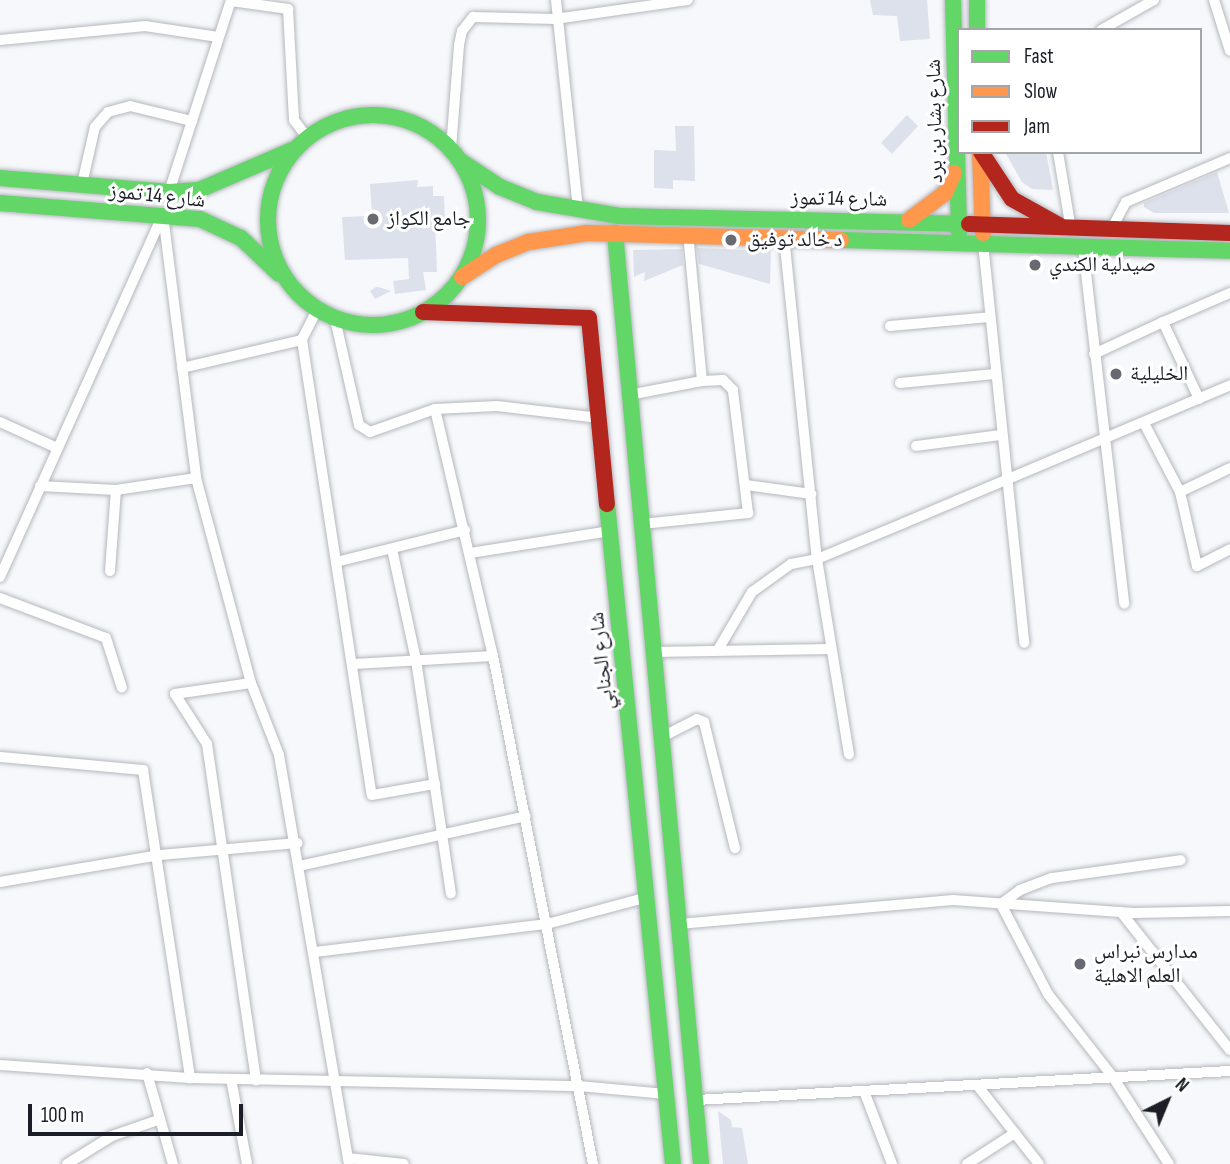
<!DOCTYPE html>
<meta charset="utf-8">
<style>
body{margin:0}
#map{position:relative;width:1230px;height:1164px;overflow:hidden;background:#f6f8fb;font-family:"Sofia Sans Condensed","Noto Naskh Arabic",sans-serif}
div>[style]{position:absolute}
.building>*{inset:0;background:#dde1eb}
.roads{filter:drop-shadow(0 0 2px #b5b7bd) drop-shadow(0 0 2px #b5b7bd)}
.street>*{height:10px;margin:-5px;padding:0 5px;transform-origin:5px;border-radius:5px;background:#fefefe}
.fast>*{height:16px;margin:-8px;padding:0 8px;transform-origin:8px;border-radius:8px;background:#63d668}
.fast>.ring{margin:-8px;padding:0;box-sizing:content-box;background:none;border:16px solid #63d668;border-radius:50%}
.slow>*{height:16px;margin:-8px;padding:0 8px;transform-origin:8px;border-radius:8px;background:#ff974d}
.jam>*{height:16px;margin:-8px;padding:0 8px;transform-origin:8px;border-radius:8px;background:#b3261e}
.dots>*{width:19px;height:19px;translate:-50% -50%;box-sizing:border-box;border:4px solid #fff;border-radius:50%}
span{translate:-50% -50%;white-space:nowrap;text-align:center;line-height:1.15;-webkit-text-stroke:6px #fff;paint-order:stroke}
.street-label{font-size:21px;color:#1b1e27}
.poi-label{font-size:21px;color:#1b1e27}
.left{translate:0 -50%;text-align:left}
.legend{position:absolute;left:957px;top:28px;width:245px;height:126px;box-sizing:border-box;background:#fff;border:2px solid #a4a5a9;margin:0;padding:9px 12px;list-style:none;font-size:21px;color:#1b1e27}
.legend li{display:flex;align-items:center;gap:14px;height:35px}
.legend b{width:35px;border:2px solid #a4a5a9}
.north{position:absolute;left:1132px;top:1066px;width:70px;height:70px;-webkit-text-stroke:5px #fff;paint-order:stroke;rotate:43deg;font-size:19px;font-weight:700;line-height:28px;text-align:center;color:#1b1e27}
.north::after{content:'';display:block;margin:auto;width:24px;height:32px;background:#1b1e27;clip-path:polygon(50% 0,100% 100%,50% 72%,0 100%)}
.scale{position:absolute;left:28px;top:1104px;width:215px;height:32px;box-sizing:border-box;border:4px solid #1b1e27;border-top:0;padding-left:9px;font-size:21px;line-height:24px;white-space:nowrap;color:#1b1e27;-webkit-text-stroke:5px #fff;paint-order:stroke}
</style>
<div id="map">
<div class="building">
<div style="clip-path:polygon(870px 0,927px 0,930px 39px,900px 41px,897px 16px,873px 15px)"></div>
<div style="clip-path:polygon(907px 115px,918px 126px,892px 154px,881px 143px)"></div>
<div style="clip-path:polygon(675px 126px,694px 126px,695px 181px,673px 180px,673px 189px,654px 188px,654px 150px,676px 151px)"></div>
<div style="clip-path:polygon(1005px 152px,1046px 152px,1053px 190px,1032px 189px,1022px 182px)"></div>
<div style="clip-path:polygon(1217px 172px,1229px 213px,1154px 213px,1144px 207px,1144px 203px)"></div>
<div style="clip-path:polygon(418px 180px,417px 187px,433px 186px,433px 196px,444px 196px,445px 222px,435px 222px,437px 272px,423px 272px,426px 290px,395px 294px,393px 281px,409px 279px,408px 258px,345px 260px,342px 217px,372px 216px,370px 184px)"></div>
<div style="clip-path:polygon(697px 248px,771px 251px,770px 284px,699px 264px)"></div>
<div style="clip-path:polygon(682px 249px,683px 265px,644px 281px,645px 272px,634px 277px,633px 250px)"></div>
<div style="clip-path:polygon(376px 287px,378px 287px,391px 291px,375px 299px,370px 291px)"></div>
<div style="clip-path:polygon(718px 1111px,731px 1120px,732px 1127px,742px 1128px,748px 1164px,723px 1164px)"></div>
</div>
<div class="roads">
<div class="street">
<div style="left:556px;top:0;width:212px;rotate:84deg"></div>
<div style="left:1214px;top:0;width:53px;rotate:72.6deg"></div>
<div style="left:231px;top:1px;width:58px;rotate:8deg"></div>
<div style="left:288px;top:9px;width:111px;rotate:86.9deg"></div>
<div style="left:294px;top:120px;width:21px;rotate:53deg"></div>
<div style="left:1101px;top:30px;width:61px;rotate:-29.5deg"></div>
<div style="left:0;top:40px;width:146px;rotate:-5.5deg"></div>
<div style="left:145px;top:26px;width:74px;rotate:8.6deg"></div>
<div style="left:451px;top:149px;width:104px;rotate:-85.6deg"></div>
<div style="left:459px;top:45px;width:14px;rotate:-78deg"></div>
<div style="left:462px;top:31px;width:18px;rotate:-52deg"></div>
<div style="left:473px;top:17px;width:82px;rotate:1.4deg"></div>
<div style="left:555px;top:19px;width:134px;rotate:-8.1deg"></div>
<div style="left:1058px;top:152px;width:79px;rotate:80.5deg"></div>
<div style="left:82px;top:184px;width:58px;rotate:-77.2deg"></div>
<div style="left:95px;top:127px;width:20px;rotate:-49deg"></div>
<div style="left:108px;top:112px;width:23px;rotate:-15deg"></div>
<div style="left:130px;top:106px;width:64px;rotate:13.6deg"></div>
<div style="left:169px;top:192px;width:202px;rotate:-72.1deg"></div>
<div style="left:163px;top:215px;width:265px;rotate:82.8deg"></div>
<div style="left:196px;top:478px;width:212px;rotate:75deg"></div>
<div style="left:251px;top:683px;width:77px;rotate:68.7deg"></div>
<div style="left:279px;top:755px;width:415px;rotate:80.3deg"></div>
<div style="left:1111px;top:230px;width:32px;rotate:-62deg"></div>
<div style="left:1126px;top:202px;width:113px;rotate:-22.9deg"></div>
<div style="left:784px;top:236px;width:325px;rotate:84.2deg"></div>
<div style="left:817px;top:559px;width:198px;rotate:80.7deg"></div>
<div style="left:983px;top:243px;width:402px;rotate:84.1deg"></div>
<div style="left:1083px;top:247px;width:359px;rotate:83.4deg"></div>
<div style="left:317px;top:310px;width:34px;rotate:117deg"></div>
<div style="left:302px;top:340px;width:460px;rotate:81.3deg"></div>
<div style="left:372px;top:795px;width:64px;rotate:-9.9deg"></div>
<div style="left:335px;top:319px;width:109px;rotate:77.2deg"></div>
<div style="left:359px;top:425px;width:13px;rotate:32deg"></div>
<div style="left:370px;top:432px;width:69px;rotate:-19.5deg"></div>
<div style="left:435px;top:409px;width:62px;rotate:-2.8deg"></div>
<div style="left:497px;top:406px;width:103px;rotate:6.7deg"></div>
<div style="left:1163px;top:322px;width:73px;rotate:-23.4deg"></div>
<div style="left:890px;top:326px;width:100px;rotate:-5.1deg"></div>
<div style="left:1094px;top:354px;width:76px;rotate:-24.9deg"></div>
<div style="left:1163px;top:322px;width:85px;rotate:64.9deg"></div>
<div style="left:182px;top:368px;width:123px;rotate:-13.1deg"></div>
<div style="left:900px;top:383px;width:95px;rotate:-5.4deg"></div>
<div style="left:629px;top:395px;width:74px;rotate:-10.9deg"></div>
<div style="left:702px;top:381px;width:148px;rotate:-95.4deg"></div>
<div style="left:435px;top:409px;width:254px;rotate:76.8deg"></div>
<div style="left:493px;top:656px;width:518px;rotate:78.86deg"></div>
<div style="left:0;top:422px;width:63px;rotate:24.5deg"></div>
<div style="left:1145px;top:425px;width:76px;rotate:62.4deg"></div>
<div style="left:1180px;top:492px;width:76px;rotate:77.1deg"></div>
<div style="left:1197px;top:566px;width:37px;rotate:-27deg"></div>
<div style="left:916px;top:446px;width:86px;rotate:-7.4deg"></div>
<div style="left:746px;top:485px;width:66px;rotate:7.9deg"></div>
<div style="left:40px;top:486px;width:76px;rotate:3deg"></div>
<div style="left:116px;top:490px;width:81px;rotate:-8.5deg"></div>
<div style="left:1180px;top:492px;width:55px;rotate:-25.6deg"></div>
<div style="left:642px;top:524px;width:107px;rotate:-5.9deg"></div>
<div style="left:748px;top:513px;width:124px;rotate:-97deg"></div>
<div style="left:733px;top:390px;width:14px;rotate:-135deg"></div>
<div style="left:723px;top:380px;width:21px;rotate:177deg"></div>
<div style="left:392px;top:549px;width:114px;rotate:77.8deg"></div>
<div style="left:416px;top:660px;width:236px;rotate:81.5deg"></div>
<div style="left:470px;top:553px;width:142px;rotate:-8.9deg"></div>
<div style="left:336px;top:562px;width:133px;rotate:-13.9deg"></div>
<div style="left:110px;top:571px;width:81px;rotate:-85.8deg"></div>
<div style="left:0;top:577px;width:397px;rotate:-65.8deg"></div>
<div style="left:0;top:598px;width:113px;rotate:20.7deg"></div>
<div style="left:106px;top:638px;width:52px;rotate:72.3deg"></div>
<div style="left:719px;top:648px;width:65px;rotate:-59.5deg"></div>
<div style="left:752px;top:592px;width:48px;rotate:-35.7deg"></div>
<div style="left:791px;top:564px;width:26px;rotate:-11deg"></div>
<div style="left:817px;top:559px;width:94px;rotate:-22.5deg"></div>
<div style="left:904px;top:523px;width:354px;rotate:-22.9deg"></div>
<div style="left:654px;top:652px;width:176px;rotate:-1deg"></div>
<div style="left:354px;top:664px;width:139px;rotate:-3.3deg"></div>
<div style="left:251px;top:683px;width:77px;rotate:171.8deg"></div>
<div style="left:175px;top:694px;width:59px;rotate:57.4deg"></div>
<div style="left:207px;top:744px;width:340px;rotate:81.7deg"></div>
<div style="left:662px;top:737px;width:39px;rotate:-27deg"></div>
<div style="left:697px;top:719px;width:8px;rotate:23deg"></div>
<div style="left:704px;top:722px;width:130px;rotate:76.2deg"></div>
<div style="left:0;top:757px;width:144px;rotate:5.2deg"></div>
<div style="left:143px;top:770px;width:312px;rotate:81.3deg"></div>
<div style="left:299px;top:866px;width:232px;rotate:-12.4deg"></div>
<div style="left:0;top:882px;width:162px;rotate:-9.6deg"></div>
<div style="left:160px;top:855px;width:138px;rotate:-5deg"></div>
<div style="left:1121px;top:912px;width:176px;rotate:51.7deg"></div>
<div style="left:679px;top:924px;width:275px;rotate:-5deg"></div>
<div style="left:953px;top:900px;width:181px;rotate:4.1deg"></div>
<div style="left:1134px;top:913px;width:96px;rotate:-1.2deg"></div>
<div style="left:315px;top:952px;width:234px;rotate:-6.9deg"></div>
<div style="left:547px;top:924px;width:105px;rotate:-15deg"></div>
<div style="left:0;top:1065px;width:190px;rotate:3.9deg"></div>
<div style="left:190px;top:1078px;width:389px;rotate:1.2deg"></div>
<div style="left:579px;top:1086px;width:87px;rotate:5.3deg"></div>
<div style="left:147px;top:1073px;width:95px;rotate:74.1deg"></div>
<div style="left:231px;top:1079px;width:86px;rotate:79.3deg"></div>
<div style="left:977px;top:1085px;width:100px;rotate:51.9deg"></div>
<div style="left:864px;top:1091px;width:78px;rotate:69deg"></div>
<div style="left:696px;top:1100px;width:535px;rotate:-3.11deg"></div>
<div style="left:348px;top:1158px;width:56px;rotate:6.1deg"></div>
<div style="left:67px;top:1164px;width:53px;rotate:-31.9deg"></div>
<div style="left:112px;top:1136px;width:49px;rotate:-19.2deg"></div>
<div style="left:967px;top:1164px;width:57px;rotate:-32.9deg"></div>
<div style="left:1169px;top:1164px;width:103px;rotate:-122.8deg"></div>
<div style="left:1113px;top:1077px;width:105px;rotate:-128.1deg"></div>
<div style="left:1048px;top:994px;width:102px;rotate:-117.6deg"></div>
<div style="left:1001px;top:904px;width:24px;rotate:-36deg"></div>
<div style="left:1020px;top:890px;width:34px;rotate:-21deg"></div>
<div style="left:1052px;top:878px;width:130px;rotate:-7.9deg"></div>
</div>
<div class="fast">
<div style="left:953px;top:0;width:232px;rotate:88.5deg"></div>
<div style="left:977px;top:0;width:30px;rotate:90deg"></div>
<div class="ring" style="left:268px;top:115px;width:194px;height:194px"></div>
<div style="left:459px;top:160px;width:49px;rotate:33.4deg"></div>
<div style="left:500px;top:187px;width:40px;rotate:22deg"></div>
<div style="left:537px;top:202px;width:84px;rotate:9.6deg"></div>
<div style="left:620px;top:216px;width:349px;rotate:1.3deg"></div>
<div style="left:0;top:178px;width:170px;rotate:4.7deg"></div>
<div style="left:169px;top:192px;width:30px;rotate:-4deg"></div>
<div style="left:199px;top:190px;width:101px;rotate:-23.3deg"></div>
<div style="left:0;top:203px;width:201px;rotate:4.6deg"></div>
<div style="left:200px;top:219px;width:45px;rotate:24.9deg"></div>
<div style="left:241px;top:238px;width:52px;rotate:43.5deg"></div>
<div style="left:615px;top:233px;width:935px;rotate:84.72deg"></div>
<div style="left:841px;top:240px;width:389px;rotate:1.6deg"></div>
<div style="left:607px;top:504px;width:663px;rotate:84.29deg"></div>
</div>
<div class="slow">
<div style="left:980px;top:152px;width:81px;rotate:87.9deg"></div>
<div style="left:909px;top:220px;width:45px;rotate:-36.9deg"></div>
<div style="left:945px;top:193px;width:22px;rotate:-66deg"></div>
<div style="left:462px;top:277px;width:40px;rotate:-32.9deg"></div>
<div style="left:496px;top:255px;width:35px;rotate:-22deg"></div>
<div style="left:529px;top:242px;width:59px;rotate:-8.8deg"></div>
<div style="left:587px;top:233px;width:254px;rotate:1.6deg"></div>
</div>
<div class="jam">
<div style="left:981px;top:152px;width:56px;rotate:56.6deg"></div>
<div style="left:1012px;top:199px;width:54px;rotate:29deg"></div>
<div style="left:969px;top:224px;width:261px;rotate:2deg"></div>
<div style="left:423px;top:312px;width:166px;rotate:2.1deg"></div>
<div style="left:589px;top:318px;width:187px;rotate:84.5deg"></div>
</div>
</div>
<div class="dots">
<div style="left:373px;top:219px;background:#686a71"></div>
<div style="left:731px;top:240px;background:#686a71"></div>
<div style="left:1035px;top:265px;background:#686a71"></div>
<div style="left:1116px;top:374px;background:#686a71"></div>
<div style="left:1080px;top:964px;background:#686a71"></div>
</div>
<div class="street-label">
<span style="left:935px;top:121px;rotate:-91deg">شارع بشار بن برد</span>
<span style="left:157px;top:196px;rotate:6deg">شارع 14 تموز</span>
<span style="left:839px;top:199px;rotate:1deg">شارع 14 تموز</span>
<span style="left:602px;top:661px;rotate:-96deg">شارع الجنابي</span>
</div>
<div class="poi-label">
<span class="left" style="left:387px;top:219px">جامع الكواز</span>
<span class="left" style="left:747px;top:240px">د خالد توفيق</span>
<span class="left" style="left:1049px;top:265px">صيدلية الكندي</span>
<span class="left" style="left:1130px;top:374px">الخليلية</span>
<span class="left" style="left:1094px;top:964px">مدارس نبراس<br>العلم الاهلية</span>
</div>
<ul class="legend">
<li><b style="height:9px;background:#63d668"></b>Fast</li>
<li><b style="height:9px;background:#ff974d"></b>Slow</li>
<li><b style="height:9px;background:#b3261e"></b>Jam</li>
</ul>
<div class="north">N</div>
<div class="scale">100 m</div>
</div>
